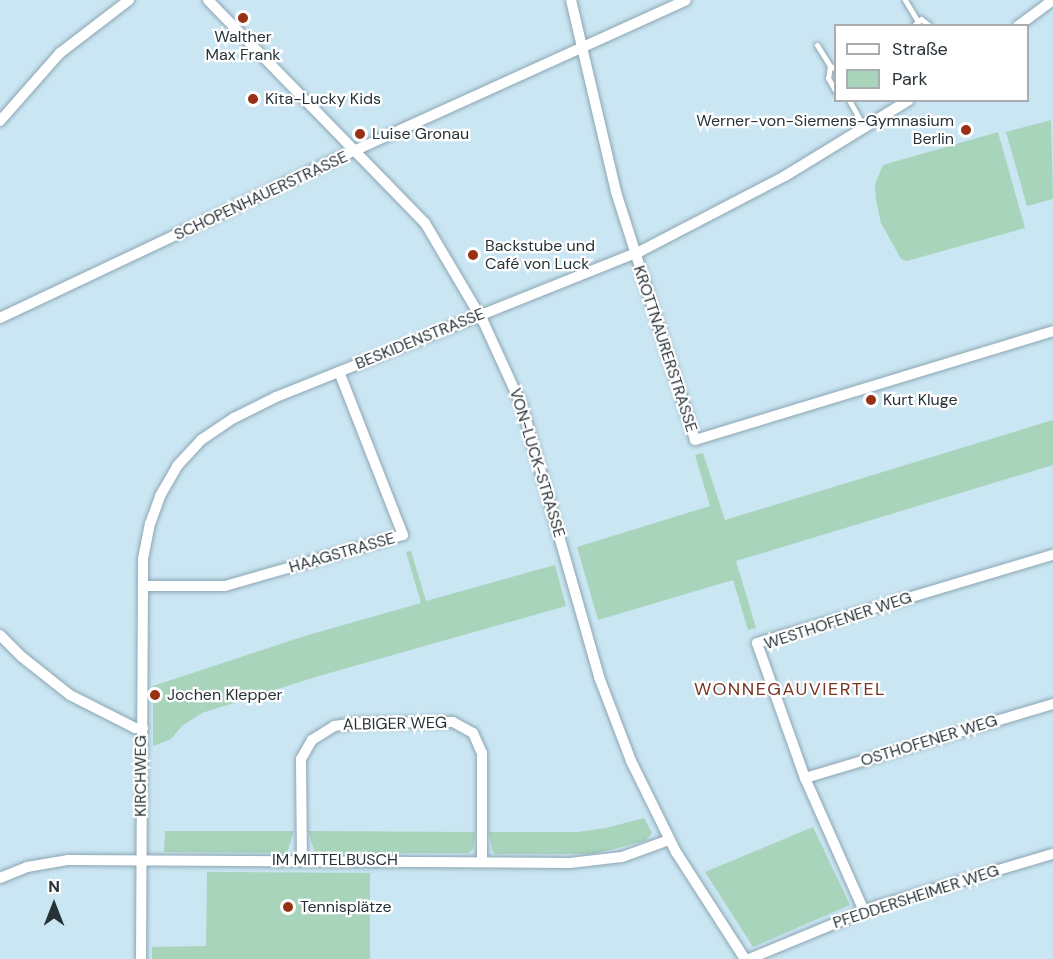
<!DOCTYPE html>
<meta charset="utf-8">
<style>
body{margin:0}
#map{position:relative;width:1053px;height:959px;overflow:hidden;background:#cbe6f3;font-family:"DM Sans",sans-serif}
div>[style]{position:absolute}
.green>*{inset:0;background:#a7d4bb}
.roads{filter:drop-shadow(0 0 2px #8ca6b2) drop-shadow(0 0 2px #8ca6b2)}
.service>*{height:5px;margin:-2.5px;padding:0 2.5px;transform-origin:2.5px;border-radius:2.5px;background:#fff}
.minor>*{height:10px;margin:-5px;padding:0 5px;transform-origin:5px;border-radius:5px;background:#fff}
.dots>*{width:16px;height:16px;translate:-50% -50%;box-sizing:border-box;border:3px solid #fff;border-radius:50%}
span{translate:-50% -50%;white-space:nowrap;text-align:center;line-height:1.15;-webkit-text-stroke:4.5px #fff;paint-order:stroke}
.poi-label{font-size:16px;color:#273237}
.left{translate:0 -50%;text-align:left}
.right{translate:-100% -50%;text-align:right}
.street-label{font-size:16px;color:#273237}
.neighbourhood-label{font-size:18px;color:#793524;letter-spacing:1.5px}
.legend{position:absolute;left:834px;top:24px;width:195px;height:78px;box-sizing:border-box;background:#fff;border:2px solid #a9adaf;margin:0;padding:8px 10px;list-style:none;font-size:18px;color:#273237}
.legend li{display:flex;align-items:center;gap:12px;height:30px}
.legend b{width:30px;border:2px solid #a9adaf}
.north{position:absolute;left:24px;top:875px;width:60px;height:60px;-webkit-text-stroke:4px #fff;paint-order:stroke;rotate:0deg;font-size:16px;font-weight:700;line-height:24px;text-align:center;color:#273237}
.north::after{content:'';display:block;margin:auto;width:21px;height:27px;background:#273237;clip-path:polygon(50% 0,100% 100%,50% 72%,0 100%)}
</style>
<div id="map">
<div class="green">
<div style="clip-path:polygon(1051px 120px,1053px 199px,1027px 206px,1006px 132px)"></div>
<div style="clip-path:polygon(998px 132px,1025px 228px,907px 261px,901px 259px,881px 223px,876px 200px,875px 184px,883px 165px)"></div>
<div style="clip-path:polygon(1053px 420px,1053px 465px,736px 561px,756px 628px,748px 630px,733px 580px,598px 620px,577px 547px,710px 506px,695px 455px,703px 453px,725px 520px)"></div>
<div style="clip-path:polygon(411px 551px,426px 601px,555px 565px,566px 606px,319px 676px,202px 713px,182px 726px,171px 739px,153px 746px,153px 686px,308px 635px,421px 603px,406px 552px)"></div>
<div style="clip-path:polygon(644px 818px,652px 833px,645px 841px,593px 854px,495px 854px,492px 850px,489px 832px,577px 832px,606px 828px)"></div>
<div style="clip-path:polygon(813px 827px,850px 905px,753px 947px,705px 872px)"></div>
<div style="clip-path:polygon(165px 831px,294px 831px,287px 853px,164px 852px)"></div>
<div style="clip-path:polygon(308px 831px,475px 832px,473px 849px,468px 853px,315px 853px)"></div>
<div style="clip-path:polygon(207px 872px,370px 873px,370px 959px,152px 959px,152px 947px,206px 946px)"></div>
</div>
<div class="roads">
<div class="service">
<div style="left:905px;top:0;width:23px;rotate:59deg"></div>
<div style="left:913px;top:26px;width:11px;rotate:-41deg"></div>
<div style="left:921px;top:19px;width:11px;rotate:38deg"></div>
<div style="left:817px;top:45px;width:25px;rotate:58deg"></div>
<div style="left:836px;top:69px;width:7px;rotate:-153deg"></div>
<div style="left:830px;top:66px;width:12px;rotate:99deg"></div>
<div style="left:828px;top:78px;width:16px;rotate:60deg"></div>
<div style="left:849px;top:100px;width:31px;rotate:61deg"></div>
</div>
<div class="minor">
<div style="left:208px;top:0;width:311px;rotate:45.8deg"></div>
<div style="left:425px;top:223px;width:114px;rotate:59.4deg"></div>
<div style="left:483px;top:321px;width:94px;rotate:65.4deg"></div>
<div style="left:522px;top:406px;width:282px;rotate:74.1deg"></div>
<div style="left:599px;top:677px;width:90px;rotate:69.1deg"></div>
<div style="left:631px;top:761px;width:102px;rotate:63.7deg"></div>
<div style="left:676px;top:852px;width:127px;rotate:57.2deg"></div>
<div style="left:571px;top:0;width:197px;rotate:76.8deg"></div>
<div style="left:616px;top:192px;width:260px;rotate:72.3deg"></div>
<div style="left:695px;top:440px;width:374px;rotate:-16.9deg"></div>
<div style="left:1018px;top:26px;width:44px;rotate:-36.6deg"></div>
<div style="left:0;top:121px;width:91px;rotate:-48.6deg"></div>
<div style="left:60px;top:53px;width:87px;rotate:-37.5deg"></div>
<div style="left:0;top:318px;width:394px;rotate:-25.3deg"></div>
<div style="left:356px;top:150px;width:362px;rotate:-24.4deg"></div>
<div style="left:143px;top:586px;width:82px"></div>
<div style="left:225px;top:586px;width:185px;rotate:-16deg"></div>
<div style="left:403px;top:535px;width:175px;rotate:-111.4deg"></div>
<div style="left:0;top:635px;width:31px;rotate:45deg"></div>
<div style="left:22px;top:657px;width:61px;rotate:38.4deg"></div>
<div style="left:70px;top:695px;width:73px;rotate:26.9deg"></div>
<div style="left:135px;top:728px;width:8px"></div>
<div style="left:805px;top:778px;width:259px;rotate:-16.6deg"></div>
<div style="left:302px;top:860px;width:101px;rotate:-90.6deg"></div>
<div style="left:301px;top:759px;width:22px;rotate:-60deg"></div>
<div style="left:312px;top:740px;width:26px;rotate:-32deg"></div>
<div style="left:334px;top:726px;width:21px;rotate:-8deg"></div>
<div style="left:355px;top:723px;width:98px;rotate:-0.6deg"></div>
<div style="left:453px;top:722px;width:23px;rotate:29deg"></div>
<div style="left:473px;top:733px;width:22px;rotate:66deg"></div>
<div style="left:482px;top:753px;width:109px;rotate:90deg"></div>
<div style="left:0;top:878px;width:29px;rotate:-22deg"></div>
<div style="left:27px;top:867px;width:42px;rotate:-9.7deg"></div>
<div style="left:68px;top:860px;width:502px;rotate:0.34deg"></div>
<div style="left:570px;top:863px;width:52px;rotate:-6.6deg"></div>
<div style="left:622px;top:857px;width:50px;rotate:-19.9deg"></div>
<div style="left:864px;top:911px;width:145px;rotate:-113.9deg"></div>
<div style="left:805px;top:778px;width:143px;rotate:-109.6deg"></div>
<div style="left:757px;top:643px;width:309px;rotate:-16.6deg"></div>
<div style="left:141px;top:959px;width:400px;rotate:-89.7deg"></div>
<div style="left:143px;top:559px;width:36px;rotate:-79deg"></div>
<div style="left:150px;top:524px;width:30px;rotate:-70deg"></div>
<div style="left:160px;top:496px;width:34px;rotate:-60deg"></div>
<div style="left:177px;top:466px;width:35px;rotate:-47deg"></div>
<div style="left:201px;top:440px;width:40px;rotate:-34deg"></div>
<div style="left:234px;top:418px;width:47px;rotate:-26.6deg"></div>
<div style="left:276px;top:397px;width:393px;rotate:-21.8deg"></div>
<div style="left:641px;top:251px;width:162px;rotate:-27.5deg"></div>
<div style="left:785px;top:176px;width:145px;rotate:-31.5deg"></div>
<div style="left:749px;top:959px;width:139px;rotate:-22.5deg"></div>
<div style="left:877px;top:906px;width:184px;rotate:-16.5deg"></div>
</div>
</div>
<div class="dots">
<div style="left:243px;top:18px;background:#983014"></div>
<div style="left:253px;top:99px;background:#983014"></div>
<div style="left:966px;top:130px;background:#983014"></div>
<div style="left:360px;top:134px;background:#983014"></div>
<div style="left:473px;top:255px;background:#983014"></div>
<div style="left:871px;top:400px;background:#983014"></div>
<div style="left:155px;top:695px;background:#983014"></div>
<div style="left:288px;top:907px;background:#983014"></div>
</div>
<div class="poi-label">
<span style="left:243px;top:46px">Walther<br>Max Frank</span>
<span class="left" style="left:265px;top:99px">Kita-Lucky Kids</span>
<span class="right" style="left:954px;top:130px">Werner-von-Siemens-Gymnasium<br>Berlin</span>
<span class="left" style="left:372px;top:134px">Luise Gronau</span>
<span class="left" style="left:485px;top:255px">Backstube und<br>Café von Luck</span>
<span class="left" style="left:883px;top:400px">Kurt Kluge</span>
<span class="left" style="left:167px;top:695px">Jochen Klepper</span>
<span class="left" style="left:300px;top:907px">Tennisplätze</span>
</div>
<div class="street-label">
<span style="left:261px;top:196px;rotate:-25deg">SCHOPENHAUERSTRASSE</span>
<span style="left:420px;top:339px;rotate:-22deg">BESKIDENSTRASSE</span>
<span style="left:665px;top:349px;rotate:72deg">KROTTNAURERSTRASSE</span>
<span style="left:537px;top:463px;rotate:73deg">VON-LUCK-STRASSE</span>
<span style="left:342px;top:553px;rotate:-16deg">HAAGSTRASSE</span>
<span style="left:838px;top:621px;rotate:-18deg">WESTHOFENER WEG</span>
<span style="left:395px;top:724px;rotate:-1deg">ALBIGER WEG</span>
<span style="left:929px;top:741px;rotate:-17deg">OSTHOFENER WEG</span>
<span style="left:141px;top:776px;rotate:-90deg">KIRCHWEG</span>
<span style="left:335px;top:860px">IM MITTELBUSCH</span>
<span style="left:916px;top:897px;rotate:-18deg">PFEDDERSHEIMER WEG</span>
</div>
<div class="neighbourhood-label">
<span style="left:790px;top:689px">WONNEGAUVIERTEL</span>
</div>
<ul class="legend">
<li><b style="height:8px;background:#fff"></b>Straße</li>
<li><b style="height:16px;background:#a7d4bb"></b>Park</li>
</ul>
<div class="north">N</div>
</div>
